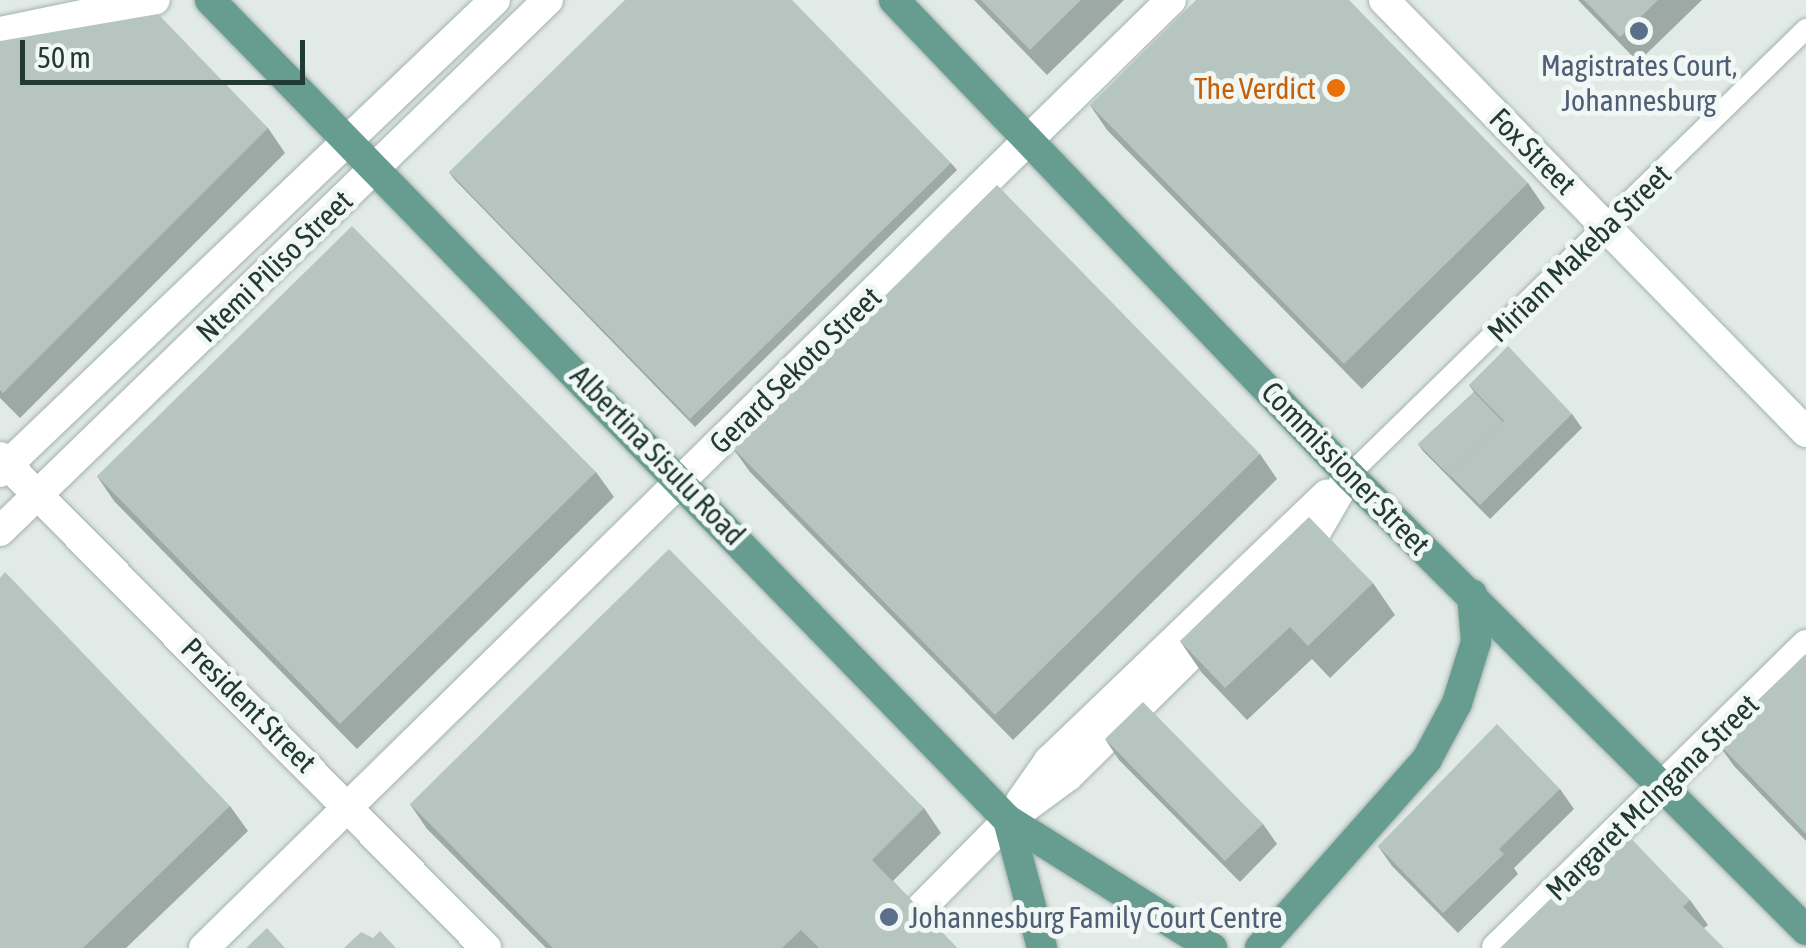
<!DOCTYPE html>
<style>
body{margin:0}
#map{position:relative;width:1806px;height:948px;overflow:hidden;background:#e1eae6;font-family:"Asap Condensed",sans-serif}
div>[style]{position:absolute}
.roads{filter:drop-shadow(0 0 2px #a4b2ad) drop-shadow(0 0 2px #a4b2ad)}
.lane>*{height:20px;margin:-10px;padding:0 10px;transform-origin:10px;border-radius:10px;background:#fff}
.street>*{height:30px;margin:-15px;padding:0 15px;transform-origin:15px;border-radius:15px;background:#fff}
.secondary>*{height:30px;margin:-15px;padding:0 15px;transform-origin:15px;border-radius:15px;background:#fff}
.primary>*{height:30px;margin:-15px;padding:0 15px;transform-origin:15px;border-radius:15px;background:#679d90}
.wall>*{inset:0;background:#9da9a4}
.building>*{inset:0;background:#b6c5bf}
.dots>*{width:28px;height:28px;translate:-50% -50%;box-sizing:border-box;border:5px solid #f1f7f4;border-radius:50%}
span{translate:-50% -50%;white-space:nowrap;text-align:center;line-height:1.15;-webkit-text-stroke:10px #f1f7f4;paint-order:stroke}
.service-label{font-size:30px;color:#4e5e75}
.left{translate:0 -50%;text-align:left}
.food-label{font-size:30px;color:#c56008}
.right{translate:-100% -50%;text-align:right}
.street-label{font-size:30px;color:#223a34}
.scale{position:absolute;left:20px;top:40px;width:285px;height:45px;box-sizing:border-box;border:5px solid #223a34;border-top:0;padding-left:12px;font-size:30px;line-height:35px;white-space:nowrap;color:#223a34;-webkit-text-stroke:8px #f1f7f4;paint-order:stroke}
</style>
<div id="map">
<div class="roads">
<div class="lane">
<div style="left:1349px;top:475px;width:639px;rotate:-44.3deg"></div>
</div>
<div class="street">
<div style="left:1384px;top:0;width:604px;rotate:45.67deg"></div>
<div style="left:0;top:32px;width:158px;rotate:-11.7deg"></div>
<div style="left:0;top:457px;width:691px;rotate:45.29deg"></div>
<div style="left:1291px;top:555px;width:36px;rotate:-44deg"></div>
<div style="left:1317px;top:530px;width:64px;rotate:-59.8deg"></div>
<div style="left:1021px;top:801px;width:49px;rotate:-55deg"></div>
<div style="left:1049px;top:761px;width:385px;rotate:-43.8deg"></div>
<div style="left:1008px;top:820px;width:74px;rotate:-36.3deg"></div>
<div style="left:1068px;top:776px;width:212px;rotate:-44.6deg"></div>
<div style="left:204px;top:948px;width:1354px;rotate:-44.43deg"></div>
<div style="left:1497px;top:948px;width:433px;rotate:-44.4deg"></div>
</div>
<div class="secondary">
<div style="left:0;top:472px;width:684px;rotate:-43.64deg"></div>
<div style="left:0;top:531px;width:763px;rotate:-44.1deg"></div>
<div style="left:919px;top:910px;width:127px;rotate:-45.3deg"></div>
</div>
<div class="primary">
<div style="left:210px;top:0;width:1144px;rotate:45.78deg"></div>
<div style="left:1008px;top:820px;width:132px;rotate:75.1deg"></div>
<div style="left:894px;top:0;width:658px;rotate:46.23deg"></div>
<div style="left:1349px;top:475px;width:645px;rotate:44.87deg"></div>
<div style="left:1008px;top:820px;width:241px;rotate:32.1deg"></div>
<div style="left:1260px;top:948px;width:252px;rotate:-48.5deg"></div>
<div style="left:1427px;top:759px;width:64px;rotate:-61.8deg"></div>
<div style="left:1457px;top:703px;width:64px;rotate:-72.7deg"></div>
<div style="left:1476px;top:642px;width:48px;rotate:-94.8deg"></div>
</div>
</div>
<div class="wall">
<div style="clip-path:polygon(974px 0,1124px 0,1047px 75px)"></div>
<div style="clip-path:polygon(1578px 0,1702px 0,1638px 62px)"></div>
<div style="clip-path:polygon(0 41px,268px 128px,285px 153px,20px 418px,0 398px)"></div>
<div style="clip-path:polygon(1090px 105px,1528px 183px,1545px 208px,1362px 389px,1107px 130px)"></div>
<div style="clip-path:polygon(951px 163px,957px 170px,695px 427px,454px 179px,449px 172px)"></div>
<div style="clip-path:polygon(1469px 385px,1572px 414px,1582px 428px,1490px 519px,1423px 451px,1418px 444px,1474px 392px)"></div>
<div style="clip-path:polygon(732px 447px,1260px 454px,1277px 479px,1013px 740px,750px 472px)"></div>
<div style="clip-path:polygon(596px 472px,614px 497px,357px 749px,114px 501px,97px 476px)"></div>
<div style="clip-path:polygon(1373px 583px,1395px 615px,1330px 678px,1312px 659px,1247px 720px,1202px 673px,1180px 641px)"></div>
<div style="clip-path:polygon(1806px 654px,1806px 841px,1734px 766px,1716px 741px)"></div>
<div style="clip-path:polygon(1105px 739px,1263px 824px,1277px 844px,1240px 882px,1119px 760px)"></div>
<div style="clip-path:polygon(1560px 789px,1574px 809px,1514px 868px,1518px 874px,1458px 933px,1392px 866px,1378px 846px)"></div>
<div style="clip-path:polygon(410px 804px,924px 808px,941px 833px,893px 881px,957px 948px,546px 948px,427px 829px)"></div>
<div style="clip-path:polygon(230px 806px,248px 831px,126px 948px,0 948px)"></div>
<div style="clip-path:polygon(1690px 900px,1708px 925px,1704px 928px,1500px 948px)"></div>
</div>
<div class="building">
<div style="clip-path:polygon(625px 0,792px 0,951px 163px,690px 419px,449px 172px)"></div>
<div style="clip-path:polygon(981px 0,1081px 0,1030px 50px)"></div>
<div style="clip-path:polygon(1196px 0,1349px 0,1528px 183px,1344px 364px,1090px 105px)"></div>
<div style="clip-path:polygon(1584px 0,1658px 0,1620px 37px)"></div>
<div style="clip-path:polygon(158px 14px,268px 128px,3px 393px,0 390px,0 41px)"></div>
<div style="clip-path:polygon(997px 185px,1260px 454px,995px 715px,732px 447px)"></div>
<div style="clip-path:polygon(352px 226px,596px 472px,340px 724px,97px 476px)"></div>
<div style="clip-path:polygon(1508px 346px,1572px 414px,1480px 505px,1449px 474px,1504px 421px,1469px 385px)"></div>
<div style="clip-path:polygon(1474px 392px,1503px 422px,1449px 474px,1454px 480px,1418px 444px)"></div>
<div style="clip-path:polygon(1309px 517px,1373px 583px,1308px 646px,1290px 627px,1225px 688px,1180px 641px)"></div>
<div style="clip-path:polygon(669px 549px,924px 808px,872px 860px,957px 948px,819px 948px,801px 930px,782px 948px,553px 948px,410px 804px)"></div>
<div style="clip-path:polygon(5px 572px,230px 806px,83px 948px,0 948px,0 578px)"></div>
<div style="clip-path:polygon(1806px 654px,1806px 834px,1716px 741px)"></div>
<div style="clip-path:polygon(1143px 702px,1263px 824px,1225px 861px,1105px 739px)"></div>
<div style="clip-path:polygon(1497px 724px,1560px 789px,1499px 849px,1504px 854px,1443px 913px,1378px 846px)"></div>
<div style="clip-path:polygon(1622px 829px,1690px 900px,1683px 907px,1724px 948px,1500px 948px)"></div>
<div style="clip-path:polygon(267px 928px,285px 948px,246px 948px)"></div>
<div style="clip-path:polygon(380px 931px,396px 948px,344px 948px,361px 932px,373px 938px)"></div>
</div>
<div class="dots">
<div style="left:1639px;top:31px;background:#5c6f8a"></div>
<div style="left:1336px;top:88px;background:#e8710a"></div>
<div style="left:889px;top:917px;background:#5c6f8a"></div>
</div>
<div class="service-label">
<span style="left:1639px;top:82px">Magistrates Court,<br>Johannesburg</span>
<span class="left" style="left:909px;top:917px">Johannesburg Family Court Centre</span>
</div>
<div class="food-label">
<span class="right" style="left:1316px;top:88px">The Verdict</span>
</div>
<div class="street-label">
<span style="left:1533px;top:151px;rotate:45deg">Fox Street</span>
<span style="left:1579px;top:253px;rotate:-44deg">Miriam Makeba Street</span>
<span style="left:274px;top:266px;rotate:-44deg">Ntemi Piliso Street</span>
<span style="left:795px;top:370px;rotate:-44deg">Gerard Sekoto Street</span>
<span style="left:658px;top:455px;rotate:46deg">Albertina Sisulu Road</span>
<span style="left:1346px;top:468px;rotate:46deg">Commissioner Street</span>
<span style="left:249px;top:705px;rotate:45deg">President Street</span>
<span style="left:1652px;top:797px;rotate:-44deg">Margaret McIngana Street</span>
</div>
<div class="scale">50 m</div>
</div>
